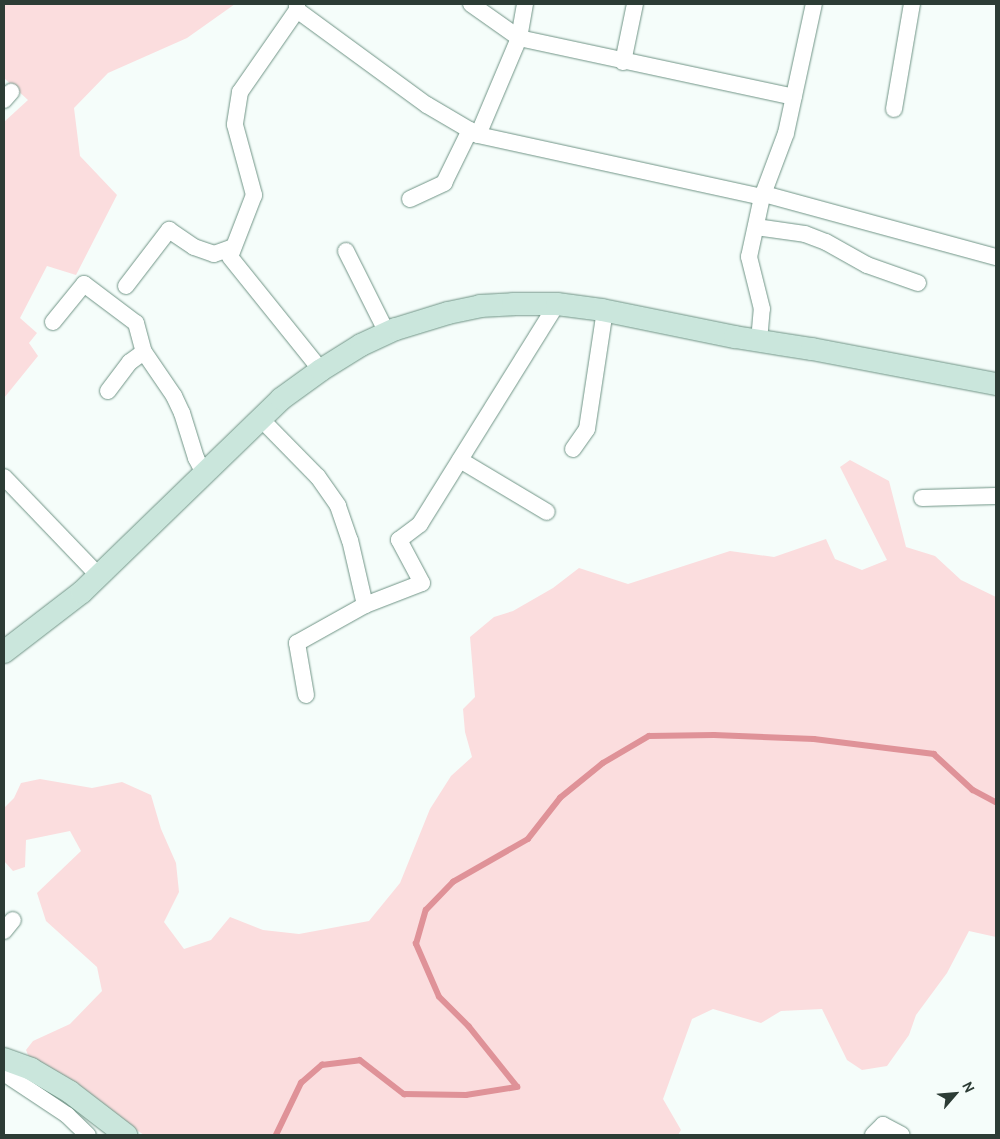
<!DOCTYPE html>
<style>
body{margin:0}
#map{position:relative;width:1000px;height:1139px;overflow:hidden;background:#f5fdfa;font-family:Cabin,sans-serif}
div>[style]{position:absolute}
.green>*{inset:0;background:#fbddde}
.stream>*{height:5.5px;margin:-2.75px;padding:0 2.75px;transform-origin:2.75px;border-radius:2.75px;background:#df9298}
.roads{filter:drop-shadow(0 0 1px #709486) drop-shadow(0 0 1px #709486)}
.street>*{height:16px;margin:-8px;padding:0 8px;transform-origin:8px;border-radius:8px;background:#fff}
.secondary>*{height:22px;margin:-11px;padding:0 11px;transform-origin:11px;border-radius:11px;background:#cae6dc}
span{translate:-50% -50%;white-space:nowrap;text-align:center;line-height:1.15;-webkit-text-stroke:4px #f5fdfa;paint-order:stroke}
.frame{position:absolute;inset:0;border:5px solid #2c3c35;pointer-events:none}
.north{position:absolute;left:930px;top:1069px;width:50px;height:50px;-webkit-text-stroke:4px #f5fdfa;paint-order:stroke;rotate:63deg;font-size:14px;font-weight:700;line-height:20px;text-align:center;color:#2c3c35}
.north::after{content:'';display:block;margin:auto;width:18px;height:22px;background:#2c3c35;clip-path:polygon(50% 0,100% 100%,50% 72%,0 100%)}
</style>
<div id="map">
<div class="green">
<div style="clip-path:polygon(4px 4px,235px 4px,187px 38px,108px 73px,74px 108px,80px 156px,117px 195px,76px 275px,47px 266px,20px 318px,37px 333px,29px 343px,38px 356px,4px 398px,4px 122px,28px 100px,4px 78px)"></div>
<div style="clip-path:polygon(850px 460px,889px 481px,906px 547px,935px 556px,961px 580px,996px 597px,996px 937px,969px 931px,947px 973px,916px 1015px,909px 1035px,887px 1066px,862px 1070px,847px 1060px,822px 1009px,781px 1011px,761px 1023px,713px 1009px,692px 1019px,663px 1099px,681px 1130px,678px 1135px,144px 1135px,30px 1060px,26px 1050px,33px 1041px,70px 1024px,102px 991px,97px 967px,46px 921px,37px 893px,81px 851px,70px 831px,26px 840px,25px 867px,13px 871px,4px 861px,4px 808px,14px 798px,21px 783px,40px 779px,92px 788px,122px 782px,151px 795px,161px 829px,176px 863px,179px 892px,164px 922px,184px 949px,211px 940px,230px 917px,263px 930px,299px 934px,369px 921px,400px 883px,430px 809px,451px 776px,472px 757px,465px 732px,463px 709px,475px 697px,470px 637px,494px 617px,513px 611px,553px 588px,579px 568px,628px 584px,730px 551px,774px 557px,826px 539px,835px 559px,862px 570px,887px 560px,840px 467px)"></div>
</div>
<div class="stream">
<div style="left:276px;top:1135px;width:58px;rotate:-64.3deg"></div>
<div style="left:301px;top:1083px;width:28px;rotate:-41deg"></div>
<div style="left:322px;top:1065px;width:38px;rotate:-7deg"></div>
<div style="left:360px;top:1060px;width:56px;rotate:37.7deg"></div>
<div style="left:404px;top:1094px;width:62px;rotate:0.9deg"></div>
<div style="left:466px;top:1095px;width:52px;rotate:-8.9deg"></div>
<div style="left:517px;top:1087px;width:77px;rotate:-128.7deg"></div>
<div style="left:469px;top:1027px;width:42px;rotate:-135deg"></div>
<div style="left:439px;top:997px;width:58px;rotate:-113.5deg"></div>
<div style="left:416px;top:944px;width:35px;rotate:-74deg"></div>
<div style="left:426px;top:910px;width:39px;rotate:-46deg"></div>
<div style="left:453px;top:882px;width:86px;rotate:-29.8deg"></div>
<div style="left:528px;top:839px;width:52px;rotate:-52deg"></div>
<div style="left:560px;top:798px;width:55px;rotate:-39.1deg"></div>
<div style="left:603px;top:763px;width:53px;rotate:-30.4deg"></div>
<div style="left:649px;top:736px;width:65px;rotate:-0.9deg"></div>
<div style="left:714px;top:735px;width:100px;rotate:2.3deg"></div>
<div style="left:814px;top:739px;width:121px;rotate:7.1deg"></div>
<div style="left:934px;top:754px;width:53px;rotate:42.7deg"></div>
<div style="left:973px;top:790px;width:26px;rotate:28deg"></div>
</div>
<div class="roads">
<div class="street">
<div style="left:297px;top:4px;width:6px;rotate:90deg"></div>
<div style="left:297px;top:10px;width:100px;rotate:124.8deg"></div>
<div style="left:240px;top:92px;width:33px;rotate:99deg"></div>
<div style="left:235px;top:125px;width:73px;rotate:74.8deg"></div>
<div style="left:254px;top:195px;width:66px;rotate:111.2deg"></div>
<div style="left:230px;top:257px;width:145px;rotate:51.2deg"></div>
<div style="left:471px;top:4px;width:59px;rotate:35.3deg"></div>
<div style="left:519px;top:38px;width:281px;rotate:12.1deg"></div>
<div style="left:297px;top:10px;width:161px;rotate:36.2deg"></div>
<div style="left:427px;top:105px;width:59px;rotate:30.5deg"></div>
<div style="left:478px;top:135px;width:291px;rotate:12.3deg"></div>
<div style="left:623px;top:62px;width:59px;rotate:-78.3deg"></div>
<div style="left:4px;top:100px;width:11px;rotate:-49deg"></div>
<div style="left:894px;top:109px;width:107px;rotate:-80.3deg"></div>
<div style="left:478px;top:135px;width:105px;rotate:-67.1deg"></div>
<div style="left:519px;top:38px;width:35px;rotate:-80deg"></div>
<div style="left:764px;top:194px;width:240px;rotate:15.2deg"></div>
<div style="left:410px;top:199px;width:38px;rotate:-25deg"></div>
<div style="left:444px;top:183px;width:59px;rotate:-63.9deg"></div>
<div style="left:756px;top:227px;width:49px;rotate:8.1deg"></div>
<div style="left:805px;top:234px;width:22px;rotate:21deg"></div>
<div style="left:826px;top:242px;width:47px;rotate:29.3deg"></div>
<div style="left:867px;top:265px;width:54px;rotate:19.4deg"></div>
<div style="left:346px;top:251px;width:92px;rotate:63.4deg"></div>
<div style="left:126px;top:286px;width:71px;rotate:-52.5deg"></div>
<div style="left:169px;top:230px;width:30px;rotate:34deg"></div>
<div style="left:194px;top:247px;width:21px;rotate:19deg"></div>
<div style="left:214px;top:254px;width:20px;rotate:-20deg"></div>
<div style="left:53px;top:322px;width:49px;rotate:-50.8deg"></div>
<div style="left:84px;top:284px;width:65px;rotate:36.9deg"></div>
<div style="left:136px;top:323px;width:30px;rotate:75deg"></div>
<div style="left:144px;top:352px;width:53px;rotate:55.7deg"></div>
<div style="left:174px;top:396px;width:19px;rotate:65deg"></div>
<div style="left:182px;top:413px;width:47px;rotate:72.7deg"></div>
<div style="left:196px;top:458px;width:19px;rotate:62deg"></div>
<div style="left:759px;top:341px;width:32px;rotate:-85deg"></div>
<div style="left:762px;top:309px;width:54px;rotate:-104deg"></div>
<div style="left:749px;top:257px;width:61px;rotate:-77.8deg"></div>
<div style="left:762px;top:197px;width:68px;rotate:-69.4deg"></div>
<div style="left:786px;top:133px;width:132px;rotate:-77.8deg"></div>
<div style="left:108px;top:391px;width:36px;rotate:-53deg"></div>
<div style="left:130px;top:362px;width:17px;rotate:-36deg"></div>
<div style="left:261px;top:419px;width:81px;rotate:45.5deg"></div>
<div style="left:318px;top:477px;width:35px;rotate:55deg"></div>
<div style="left:338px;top:506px;width:36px;rotate:71deg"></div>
<div style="left:350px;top:540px;width:67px;rotate:77deg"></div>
<div style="left:573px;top:449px;width:24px;rotate:-55deg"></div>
<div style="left:587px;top:429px;width:120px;rotate:-81.4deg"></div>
<div style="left:460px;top:460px;width:101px;rotate:30.9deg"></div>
<div style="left:4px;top:477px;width:137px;rotate:46.2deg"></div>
<div style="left:922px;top:498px;width:74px;rotate:-1.5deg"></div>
<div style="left:306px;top:695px;width:53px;rotate:-99.8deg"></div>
<div style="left:297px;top:643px;width:78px;rotate:-29.2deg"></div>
<div style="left:365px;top:605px;width:61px;rotate:-21.1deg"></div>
<div style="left:422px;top:583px;width:49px;rotate:-118.1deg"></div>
<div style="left:399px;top:540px;width:26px;rotate:-37deg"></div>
<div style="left:420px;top:524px;width:259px;rotate:-58.1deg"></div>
<div style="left:4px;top:931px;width:14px;rotate:-51deg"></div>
<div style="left:4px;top:1073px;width:76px;rotate:33.7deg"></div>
<div style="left:67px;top:1115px;width:29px;rotate:44deg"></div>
<div style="left:873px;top:1135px;width:14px;rotate:-45deg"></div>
<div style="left:883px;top:1125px;width:21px;rotate:28deg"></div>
</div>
<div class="secondary">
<div style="left:4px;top:652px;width:98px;rotate:-37.6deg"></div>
<div style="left:82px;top:592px;width:277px;rotate:-44.1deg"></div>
<div style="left:281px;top:399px;width:49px;rotate:-35.9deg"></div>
<div style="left:321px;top:370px;width:47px;rotate:-32deg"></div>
<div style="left:361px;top:345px;width:38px;rotate:-25deg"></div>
<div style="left:396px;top:329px;width:54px;rotate:-17.1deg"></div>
<div style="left:448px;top:313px;width:33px;rotate:-12deg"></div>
<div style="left:480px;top:306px;width:33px;rotate:-3deg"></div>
<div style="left:513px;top:304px;width:44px"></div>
<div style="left:557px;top:304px;width:45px;rotate:7.6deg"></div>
<div style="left:602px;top:310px;width:136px;rotate:11.5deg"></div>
<div style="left:735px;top:337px;width:78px;rotate:8.9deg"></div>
<div style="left:812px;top:349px;width:187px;rotate:10.8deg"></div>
<div style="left:4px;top:1059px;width:29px;rotate:20deg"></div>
<div style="left:31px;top:1069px;width:45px;rotate:30.5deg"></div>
<div style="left:70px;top:1092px;width:71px;rotate:37.5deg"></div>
</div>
</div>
<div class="frame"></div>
<div class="north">N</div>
</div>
